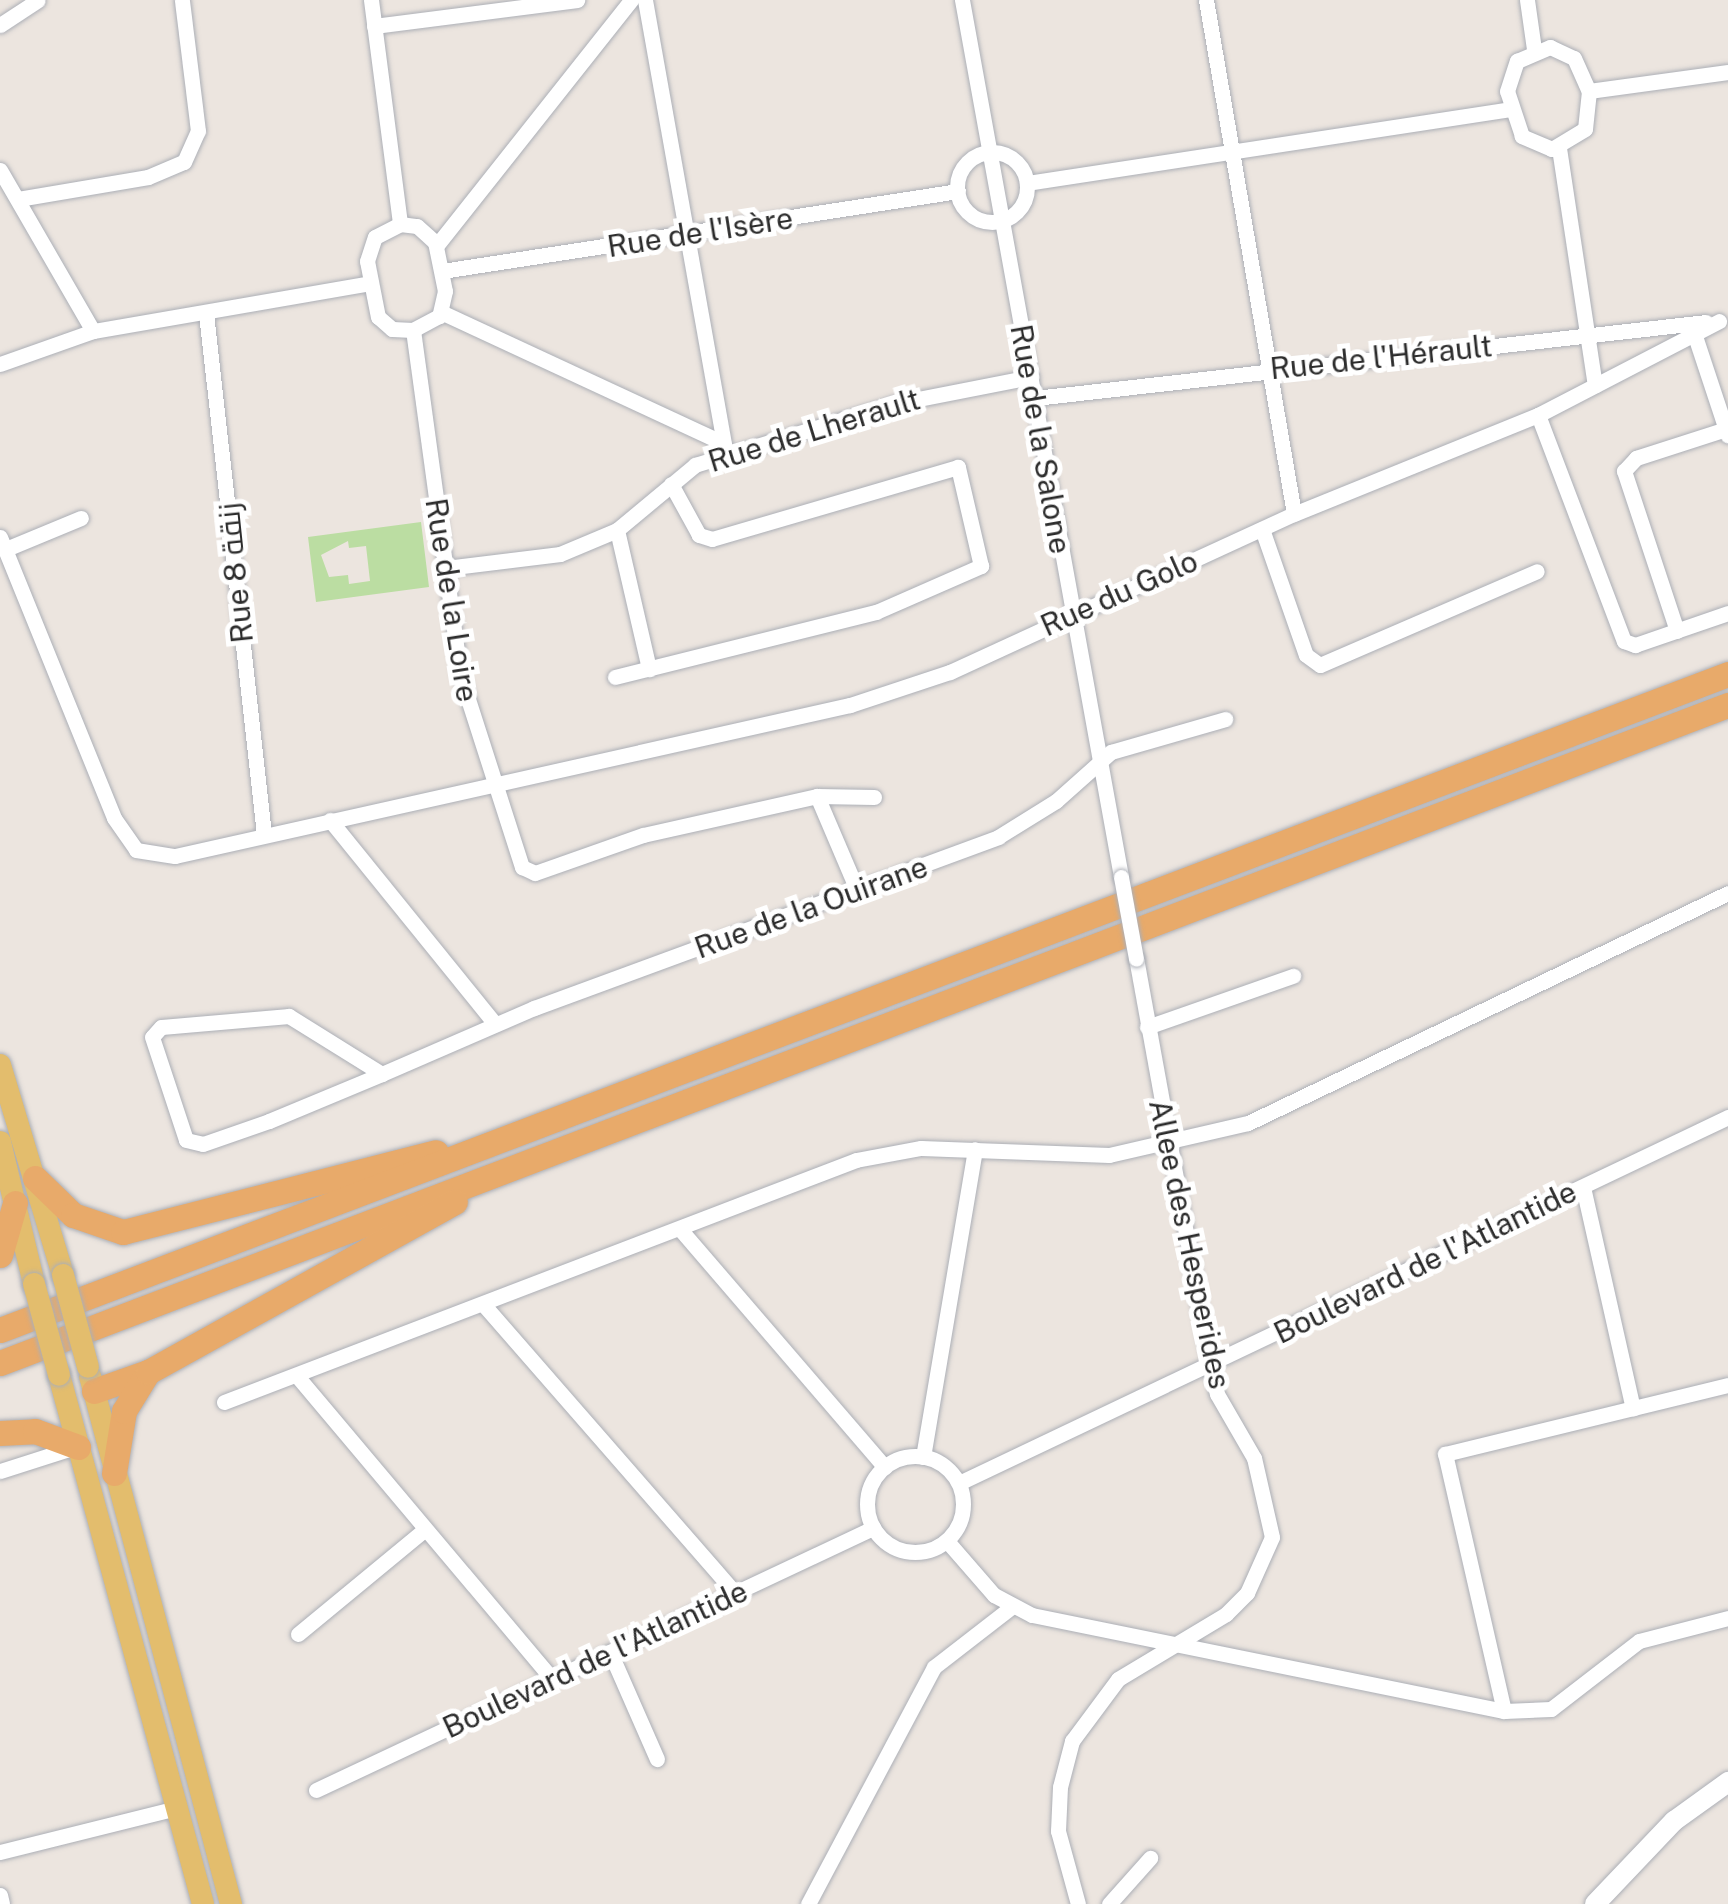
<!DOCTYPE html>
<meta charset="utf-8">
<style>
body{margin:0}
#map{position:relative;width:1728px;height:1904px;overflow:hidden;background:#ece5df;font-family:"Public Sans",Cairo,sans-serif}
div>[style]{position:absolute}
.green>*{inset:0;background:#bbdda2}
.roads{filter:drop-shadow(0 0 2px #acafb6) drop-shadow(0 0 2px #acafb6)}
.minor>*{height:15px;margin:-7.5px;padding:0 7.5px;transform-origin:7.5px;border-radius:7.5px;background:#fff}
.minor>.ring{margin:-7.5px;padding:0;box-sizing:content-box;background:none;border:15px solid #fff;border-radius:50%}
.secondary>*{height:20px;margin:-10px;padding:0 10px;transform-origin:10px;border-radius:10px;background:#fff}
.primary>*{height:22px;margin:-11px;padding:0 11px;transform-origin:11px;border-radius:11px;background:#e3bd6d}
.trunk>*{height:25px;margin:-12.5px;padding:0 12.5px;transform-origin:12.5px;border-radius:12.5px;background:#e8aa6a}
.bridges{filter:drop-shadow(0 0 2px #acafb6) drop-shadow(0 0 2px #acafb6)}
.minor-bridge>*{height:15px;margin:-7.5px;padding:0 7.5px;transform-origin:7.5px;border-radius:7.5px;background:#fff}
.primary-bridge>*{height:22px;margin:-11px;padding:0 11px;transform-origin:11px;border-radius:11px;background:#e3bd6d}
span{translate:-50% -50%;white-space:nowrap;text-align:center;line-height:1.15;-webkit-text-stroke:10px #fff;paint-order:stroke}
.street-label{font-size:30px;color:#2c2c2c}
</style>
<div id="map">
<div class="green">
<div style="clip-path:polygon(evenodd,421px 522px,429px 587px,316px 602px,308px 537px,421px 522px,348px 541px,349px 548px,366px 546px,370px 581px,349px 584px,348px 575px,329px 577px,321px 555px,348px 541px)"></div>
</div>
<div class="roads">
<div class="minor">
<div style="left:371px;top:0;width:226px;rotate:82.6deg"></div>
<div style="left:645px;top:0;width:462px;rotate:79.9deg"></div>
<div style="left:962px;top:0;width:891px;rotate:79.72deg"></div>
<div style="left:1206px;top:0;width:521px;rotate:80.28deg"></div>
<div style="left:1527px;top:0;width:49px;rotate:81.9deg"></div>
<div style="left:0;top:25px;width:45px;rotate:-33.3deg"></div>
<div style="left:374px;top:26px;width:205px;rotate:-7.3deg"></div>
<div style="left:1550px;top:47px;width:26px;rotate:25deg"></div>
<div style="left:1574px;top:58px;width:36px;rotate:66deg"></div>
<div style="left:1589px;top:91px;width:38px;rotate:96deg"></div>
<div style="left:1585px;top:129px;width:39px;rotate:149deg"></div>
<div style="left:1552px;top:149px;width:33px;rotate:-157deg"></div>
<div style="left:1522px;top:136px;width:47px;rotate:-108.4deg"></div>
<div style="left:1507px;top:91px;width:32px;rotate:-72deg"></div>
<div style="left:1517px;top:61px;width:36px;rotate:-23deg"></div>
<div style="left:1589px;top:91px;width:140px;rotate:-7.8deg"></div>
<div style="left:1559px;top:148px;width:240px;rotate:81.4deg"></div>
<div class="ring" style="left:957px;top:152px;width:55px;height:55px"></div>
<div style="left:0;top:170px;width:186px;rotate:60deg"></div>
<div style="left:1027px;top:183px;width:488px;rotate:-8.7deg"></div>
<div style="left:18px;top:199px;width:132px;rotate:-9.6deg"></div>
<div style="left:148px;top:177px;width:39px;rotate:-23deg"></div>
<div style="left:184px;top:162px;width:34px;rotate:-66deg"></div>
<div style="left:198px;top:131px;width:132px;rotate:-97deg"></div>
<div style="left:400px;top:224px;width:17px;rotate:7deg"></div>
<div style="left:417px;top:226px;width:24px;rotate:42deg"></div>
<div style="left:435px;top:242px;width:50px;rotate:78.5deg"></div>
<div style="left:445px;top:291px;width:26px;rotate:103deg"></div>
<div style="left:439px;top:316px;width:30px;rotate:152deg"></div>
<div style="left:413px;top:330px;width:21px;rotate:-177deg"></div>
<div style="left:392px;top:329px;width:18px;rotate:-139deg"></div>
<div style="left:378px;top:317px;width:57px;rotate:-101.1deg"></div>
<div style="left:367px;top:261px;width:25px;rotate:-72deg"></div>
<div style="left:375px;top:237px;width:28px;rotate:-27deg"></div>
<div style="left:437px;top:245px;width:313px;rotate:-51.6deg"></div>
<div style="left:442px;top:271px;width:522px;rotate:-8.81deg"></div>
<div style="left:441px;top:312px;width:311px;rotate:24.9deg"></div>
<div style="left:206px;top:313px;width:524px;rotate:83.65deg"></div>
<div style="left:413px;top:330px;width:347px;rotate:82.2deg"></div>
<div style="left:460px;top:674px;width:203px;rotate:72.2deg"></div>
<div style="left:522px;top:867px;width:14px;rotate:25deg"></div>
<div style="left:535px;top:873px;width:114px;rotate:-19.4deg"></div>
<div style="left:643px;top:835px;width:178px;rotate:-12.6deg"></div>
<div style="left:817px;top:796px;width:57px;rotate:1deg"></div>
<div style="left:1694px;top:333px;width:108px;rotate:71.7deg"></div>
<div style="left:0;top:364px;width:99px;rotate:-19.5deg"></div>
<div style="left:93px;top:331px;width:281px;rotate:-9.8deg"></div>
<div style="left:1035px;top:398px;width:675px;rotate:-6.46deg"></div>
<div style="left:1538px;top:415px;width:242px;rotate:69.2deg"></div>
<div style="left:1624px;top:641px;width:12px;rotate:20deg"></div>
<div style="left:1635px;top:645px;width:98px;rotate:-19deg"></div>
<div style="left:1262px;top:529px;width:133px;rotate:70.8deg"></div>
<div style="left:1306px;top:655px;width:17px;rotate:36deg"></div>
<div style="left:1320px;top:665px;width:236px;rotate:-23.4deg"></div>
<div style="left:617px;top:530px;width:143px;rotate:77deg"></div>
<div style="left:0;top:537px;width:303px;rotate:67.9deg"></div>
<div style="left:114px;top:818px;width:39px;rotate:55deg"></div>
<div style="left:136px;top:850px;width:39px;rotate:9deg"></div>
<div style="left:175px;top:856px;width:692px;rotate:-12.61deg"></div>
<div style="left:850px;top:705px;width:105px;rotate:-18.3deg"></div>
<div style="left:950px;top:672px;width:379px;rotate:-24.7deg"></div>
<div style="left:1294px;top:514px;width:263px;rotate:-22.1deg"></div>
<div style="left:1538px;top:415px;width:204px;rotate:-27.4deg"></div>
<div style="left:6px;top:549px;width:81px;rotate:-22.5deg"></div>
<div style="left:446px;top:568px;width:115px;rotate:-7deg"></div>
<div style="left:560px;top:554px;width:62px;rotate:-22.8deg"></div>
<div style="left:617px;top:530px;width:102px;rotate:-39.8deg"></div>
<div style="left:695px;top:465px;width:207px;rotate:-17.1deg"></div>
<div style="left:893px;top:404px;width:141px;rotate:-11.1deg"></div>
<div style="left:1677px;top:631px;width:169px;rotate:-108.3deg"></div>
<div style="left:1624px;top:471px;width:18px;rotate:-47deg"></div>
<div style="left:1636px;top:458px;width:95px;rotate:-17.9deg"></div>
<div style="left:615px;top:677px;width:269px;rotate:-14deg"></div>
<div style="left:876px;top:612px;width:115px;rotate:-23.7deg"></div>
<div style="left:981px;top:566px;width:102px;rotate:-103.1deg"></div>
<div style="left:958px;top:467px;width:256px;rotate:163.7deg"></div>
<div style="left:712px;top:539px;width:14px;rotate:-163deg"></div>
<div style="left:699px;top:535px;width:58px;rotate:-118.8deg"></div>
<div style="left:817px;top:796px;width:102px;rotate:66.9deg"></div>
<div style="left:330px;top:820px;width:262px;rotate:51deg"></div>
<div style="left:1147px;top:1027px;width:155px;rotate:-19.3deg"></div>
<div style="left:382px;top:1074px;width:110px;rotate:-148.1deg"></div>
<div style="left:289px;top:1016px;width:128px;rotate:175.1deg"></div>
<div style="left:161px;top:1027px;width:13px;rotate:132deg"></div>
<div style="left:152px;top:1037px;width:108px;rotate:71.7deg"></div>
<div style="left:186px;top:1140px;width:17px;rotate:13deg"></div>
<div style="left:203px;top:1144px;width:70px;rotate:-19.2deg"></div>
<div style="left:269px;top:1121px;width:122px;rotate:-22.6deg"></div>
<div style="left:382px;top:1074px;width:166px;rotate:-23.5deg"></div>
<div style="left:534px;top:1008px;width:495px;rotate:-20.2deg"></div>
<div style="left:998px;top:837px;width:68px;rotate:-31.8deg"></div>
<div style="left:1056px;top:801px;width:74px;rotate:-41.7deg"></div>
<div style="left:1111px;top:752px;width:119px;rotate:-16.1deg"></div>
<div style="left:1583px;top:1187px;width:227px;rotate:77.3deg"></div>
<div style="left:680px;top:1229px;width:314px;rotate:49.3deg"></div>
<div style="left:483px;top:1304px;width:383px;rotate:48.9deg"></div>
<div style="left:297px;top:1376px;width:396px;rotate:49.9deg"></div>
<div style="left:224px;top:1402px;width:677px;rotate:-20.95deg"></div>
<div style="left:856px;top:1160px;width:66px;rotate:-10.5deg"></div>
<div style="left:921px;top:1148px;width:188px;rotate:2.1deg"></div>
<div style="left:1109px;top:1155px;width:143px;rotate:-13deg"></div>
<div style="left:1248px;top:1123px;width:532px;rotate:-25.6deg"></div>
<div class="ring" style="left:867px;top:1456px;width:81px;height:81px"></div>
<div style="left:923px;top:1457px;width:312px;rotate:-80.4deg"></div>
<div style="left:0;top:1471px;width:76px;rotate:-17.7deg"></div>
<div style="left:959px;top:1483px;width:852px;rotate:-25.45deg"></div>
<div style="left:947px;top:1541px;width:72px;rotate:49deg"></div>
<div style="left:994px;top:1595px;width:43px;rotate:27.8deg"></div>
<div style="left:1032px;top:1615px;width:482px;rotate:11.5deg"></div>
<div style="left:1504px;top:1711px;width:47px;rotate:-2.4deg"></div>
<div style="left:1551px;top:1709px;width:111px;rotate:-37.7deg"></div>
<div style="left:1639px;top:1641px;width:92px;rotate:-14.5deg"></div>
<div style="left:298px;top:1634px;width:163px;rotate:-39.5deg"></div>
<div style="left:610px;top:1652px;width:117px;rotate:66.3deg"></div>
<div style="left:1504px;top:1711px;width:264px;rotate:-102.9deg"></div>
<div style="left:1445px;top:1454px;width:291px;rotate:-13.7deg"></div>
<div style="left:316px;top:1790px;width:616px;rotate:-25.19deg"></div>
<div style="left:0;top:1852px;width:178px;rotate:-14deg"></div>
<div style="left:0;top:1895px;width:9px;rotate:77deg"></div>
<div style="left:808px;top:1904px;width:268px;rotate:-62deg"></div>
<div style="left:934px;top:1667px;width:96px;rotate:-37.8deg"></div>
<div style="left:1078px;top:1904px;width:76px;rotate:-105.3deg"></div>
<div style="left:1058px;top:1831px;width:44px;rotate:-87.4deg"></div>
<div style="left:1060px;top:1787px;width:48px;rotate:-75.4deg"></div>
<div style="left:1072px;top:1741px;width:77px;rotate:-53.4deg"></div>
<div style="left:1118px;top:1679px;width:126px;rotate:-31deg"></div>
<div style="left:1226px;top:1614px;width:30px;rotate:-45deg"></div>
<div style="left:1247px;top:1593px;width:61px;rotate:-65.9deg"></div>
<div style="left:1272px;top:1537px;width:81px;rotate:-102.8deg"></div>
<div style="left:1254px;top:1458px;width:74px;rotate:-120deg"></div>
<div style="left:1217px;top:1394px;width:30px;rotate:-104deg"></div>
<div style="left:1210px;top:1365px;width:413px;rotate:-100.3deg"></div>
<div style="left:1109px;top:1904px;width:62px;rotate:-48.3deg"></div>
</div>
<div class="secondary">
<div style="left:1595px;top:1904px;width:115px;rotate:-46.4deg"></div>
<div style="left:1674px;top:1821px;width:67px;rotate:-35.8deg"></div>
</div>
<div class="primary">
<div style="left:0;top:1065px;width:219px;rotate:73.3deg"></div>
<div style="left:0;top:1142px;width:146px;rotate:76.5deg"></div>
<div style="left:59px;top:1375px;width:548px;rotate:74.77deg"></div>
<div style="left:90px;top:1376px;width:547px;rotate:75.05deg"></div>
</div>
<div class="trunk">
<div style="left:35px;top:1178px;width:53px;rotate:44.2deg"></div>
<div style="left:73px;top:1215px;width:53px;rotate:18.8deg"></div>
<div style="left:123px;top:1232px;width:323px;rotate:-14.3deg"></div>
<div style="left:0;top:1255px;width:54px;rotate:-73.9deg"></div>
<div style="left:0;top:1330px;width:1848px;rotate:-20.79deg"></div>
<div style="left:0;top:1363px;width:1849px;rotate:-20.85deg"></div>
<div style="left:94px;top:1391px;width:57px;rotate:-19.4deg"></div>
<div style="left:0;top:1433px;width:35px;rotate:-3deg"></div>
<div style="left:35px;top:1431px;width:46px;rotate:20.4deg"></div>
<div style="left:114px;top:1473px;width:63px;rotate:-80.8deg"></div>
<div style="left:124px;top:1411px;width:46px;rotate:-58.4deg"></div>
<div style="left:148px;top:1372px;width:351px;rotate:-29deg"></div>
</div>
</div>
<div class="bridges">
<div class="minor-bridge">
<div style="left:1121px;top:877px;width:83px;rotate:79.6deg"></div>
</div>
<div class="primary-bridge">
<div style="left:63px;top:1275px;width:95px;rotate:74.8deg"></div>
<div style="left:34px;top:1284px;width:94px;rotate:74.6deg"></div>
</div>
</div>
<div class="street-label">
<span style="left:700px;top:232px;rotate:-9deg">Rue de l'Isère</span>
<span style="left:1381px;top:357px;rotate:-6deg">Rue de l'Hérault</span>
<span style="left:814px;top:430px;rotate:-17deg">Rue de Lherault</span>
<span style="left:1041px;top:439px;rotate:80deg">Rue de la Salone</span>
<span style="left:235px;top:573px;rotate:-96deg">Rue 8 زنقة</span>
<span style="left:1119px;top:593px;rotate:-24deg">Rue du Golo</span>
<span style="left:452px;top:600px;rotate:81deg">Rue de la Loire</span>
<span style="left:811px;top:907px;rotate:-20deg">Rue de la Ouirane</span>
<span style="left:1190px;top:1244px;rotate:78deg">Allee des Hesperides</span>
<span style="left:1425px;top:1262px;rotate:-26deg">Boulevard de l'Atlantide</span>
<span style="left:595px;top:1659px;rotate:-25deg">Boulevard de l'Atlantide</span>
</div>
</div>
